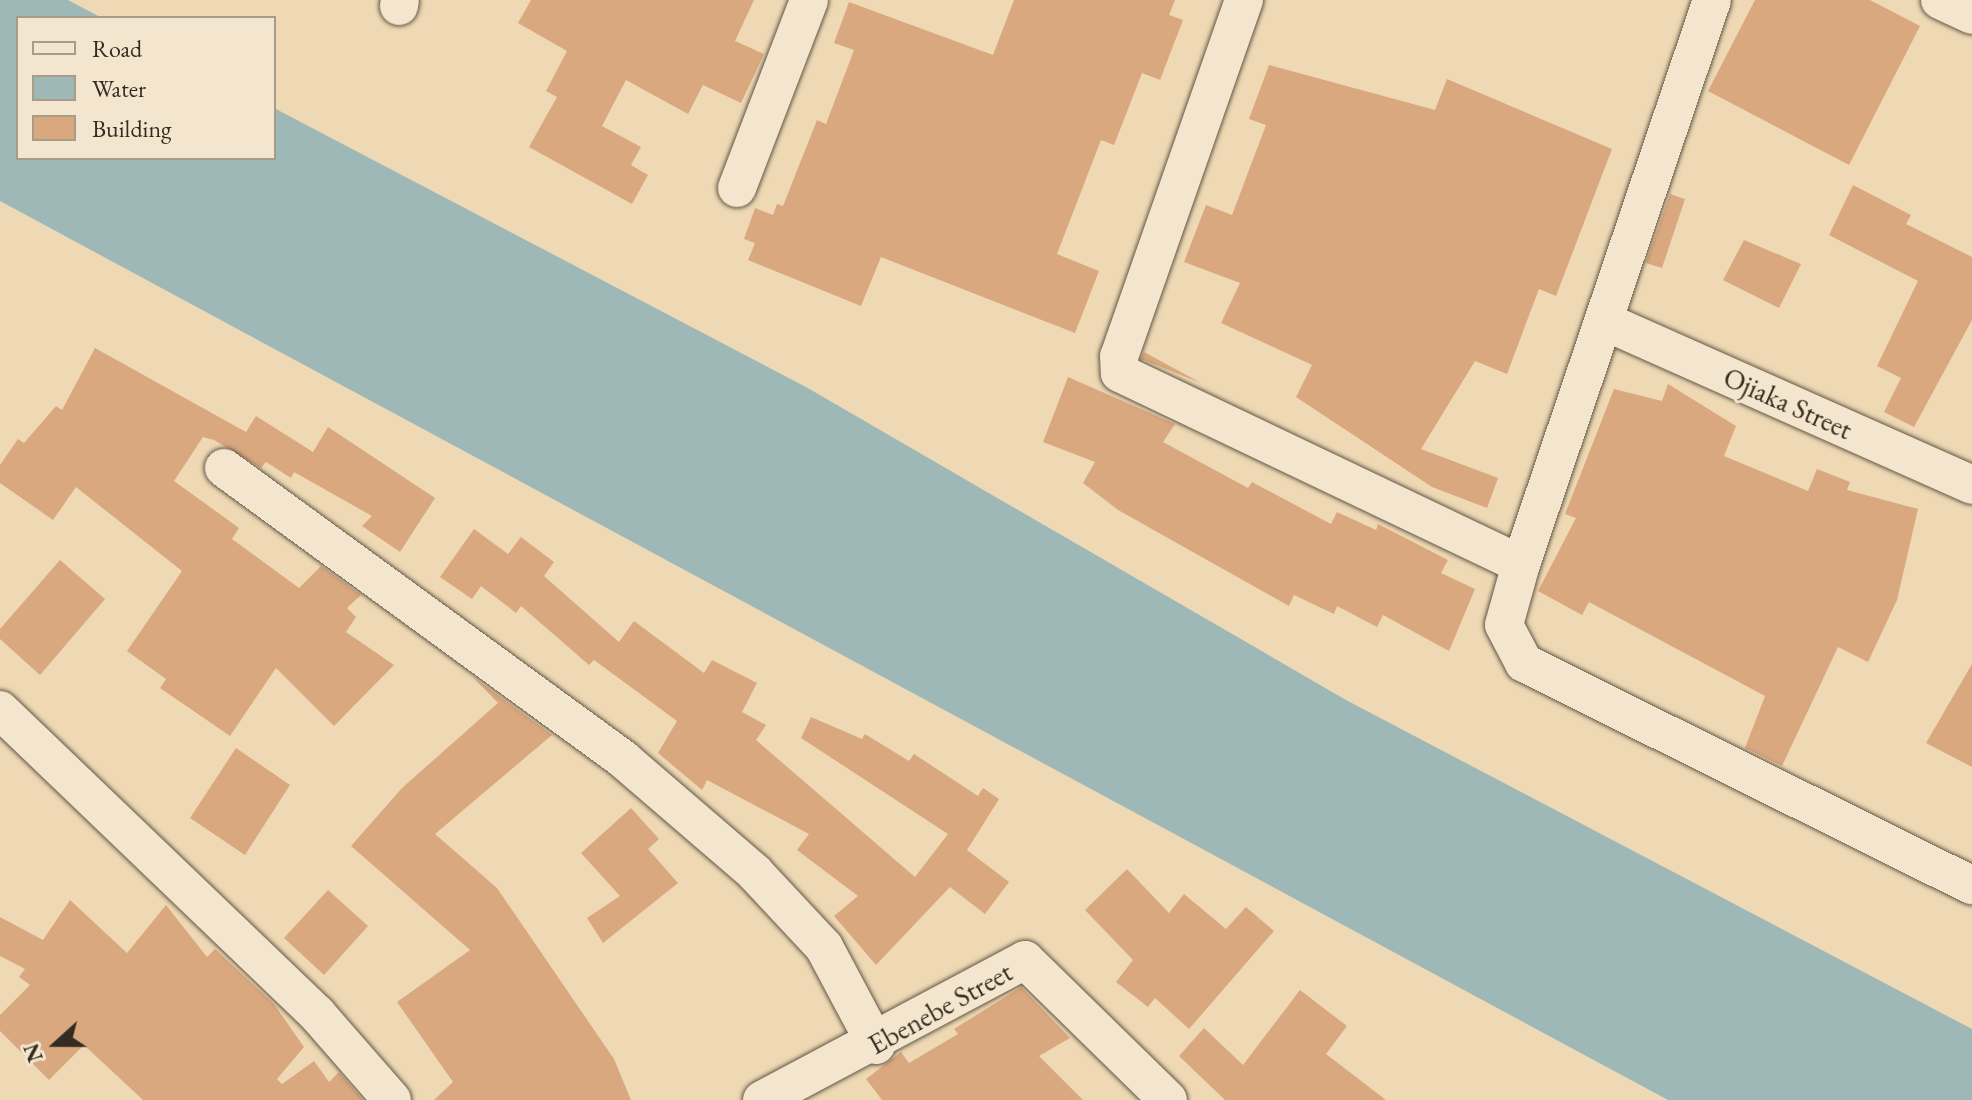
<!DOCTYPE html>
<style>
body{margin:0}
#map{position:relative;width:1972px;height:1100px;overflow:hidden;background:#eed9b4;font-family:"EB Garamond",serif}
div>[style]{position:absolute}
.water>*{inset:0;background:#9eb8b8}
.building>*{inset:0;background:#daa87f}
.roads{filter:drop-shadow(0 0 2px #635746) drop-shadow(0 0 2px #635746)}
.minor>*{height:38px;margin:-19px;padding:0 19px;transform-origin:19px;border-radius:19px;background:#f4e6ce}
span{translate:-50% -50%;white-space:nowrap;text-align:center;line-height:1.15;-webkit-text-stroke:6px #f4e6ce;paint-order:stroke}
.street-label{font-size:28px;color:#352c21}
.legend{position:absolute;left:16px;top:16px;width:260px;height:144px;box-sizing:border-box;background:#f4e6ce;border:2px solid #a89c89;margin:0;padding:10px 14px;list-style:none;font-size:24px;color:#352c21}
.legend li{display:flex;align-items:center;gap:16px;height:40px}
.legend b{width:40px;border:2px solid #a89c89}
.north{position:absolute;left:16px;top:1004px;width:80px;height:80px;-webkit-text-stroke:6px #f4e6ce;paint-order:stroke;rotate:249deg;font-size:22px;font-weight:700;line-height:32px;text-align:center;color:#352c21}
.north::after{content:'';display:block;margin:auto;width:28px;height:36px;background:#352c21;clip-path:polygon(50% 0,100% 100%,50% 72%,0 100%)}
</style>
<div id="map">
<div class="water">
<div style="clip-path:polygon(0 0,68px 0,102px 18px,18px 18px,18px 158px,274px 158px,274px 108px,806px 387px,1346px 700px,1972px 1029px,1972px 1100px,1668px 1100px,0 201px)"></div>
</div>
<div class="building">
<div style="clip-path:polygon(531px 0,754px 0,735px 41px,764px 54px,741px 103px,703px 85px,688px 114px,626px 80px,602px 126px,641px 147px,631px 165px,648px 175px,632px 204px,529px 147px,557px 97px,546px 91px,567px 51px,518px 23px)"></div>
<div style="clip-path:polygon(1014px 0,1175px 0,1169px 15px,1183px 20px,1160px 80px,1142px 73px,1114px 145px,1101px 140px,1057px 254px,1099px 271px,1075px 333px,881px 257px,861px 306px,748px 260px,755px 243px,744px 239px,755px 208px,773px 215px,777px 204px,783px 206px,817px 120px,826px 124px,854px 50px,834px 43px,849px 2px,993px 55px)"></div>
<div style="clip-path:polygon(1755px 0,1870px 0,1920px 26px,1849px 165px,1708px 91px)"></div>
<div style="clip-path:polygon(1269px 65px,1435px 110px,1447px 79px,1612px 149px,1556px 296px,1539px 289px,1507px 374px,1475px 361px,1421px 449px,1498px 478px,1487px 508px,1432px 487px,1296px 397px,1312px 365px,1221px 323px,1240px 283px,1184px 262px,1206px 205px,1232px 215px,1266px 125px,1249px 119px)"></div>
<div style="clip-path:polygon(1853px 185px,1911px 215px,1906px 224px,1972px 257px,1972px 320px,1914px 427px,1884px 412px,1901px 378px,1877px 366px,1918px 281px,1829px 235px)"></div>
<div style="clip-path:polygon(1670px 194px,1685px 199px,1662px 268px,1646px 263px)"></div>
<div style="clip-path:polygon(1744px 240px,1801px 264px,1779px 308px,1723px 280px)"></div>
<div style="clip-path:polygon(95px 348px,246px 432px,256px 416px,313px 452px,328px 427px,435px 498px,400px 552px,362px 526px,372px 516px,294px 472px,291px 478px,266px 462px,261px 468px,214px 440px,203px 437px,174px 481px,239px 528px,232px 539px,299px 588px,321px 566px,361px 595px,347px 608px,356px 617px,346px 632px,394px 665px,334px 726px,276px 668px,230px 736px,160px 688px,166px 679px,127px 651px,182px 571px,76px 487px,53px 520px,0 483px,0 465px,18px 439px,24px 443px,56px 406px,62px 410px)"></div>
<div style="clip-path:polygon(1144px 352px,1201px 383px,1141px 359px)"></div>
<div style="clip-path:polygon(1068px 377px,1175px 424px,1163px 442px,1248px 488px,1252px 482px,1331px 524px,1337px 512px,1376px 530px,1378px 524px,1448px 560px,1441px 573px,1475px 589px,1449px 651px,1383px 615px,1377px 627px,1337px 606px,1334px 614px,1294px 595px,1289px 606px,1118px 510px,1083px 483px,1095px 462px,1043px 442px)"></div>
<div style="clip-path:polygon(1668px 384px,1736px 426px,1724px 456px,1808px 491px,1817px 469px,1850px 482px,1847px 490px,1918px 509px,1897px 600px,1868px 662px,1838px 647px,1782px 766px,1745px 748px,1765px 696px,1589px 602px,1582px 615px,1538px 591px,1576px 518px,1565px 514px,1614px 389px,1662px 401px)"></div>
<div style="clip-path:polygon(474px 529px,508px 554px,521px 537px,554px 562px,544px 576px,619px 642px,634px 621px,704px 673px,712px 660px,757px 683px,742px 712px,766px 725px,756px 740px,915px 877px,948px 834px,801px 738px,811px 717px,862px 739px,865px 734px,909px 761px,914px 754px,978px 796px,983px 788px,999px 799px,967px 850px,1009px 882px,985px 914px,950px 887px,876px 965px,834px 916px,858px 896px,797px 850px,809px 834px,707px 780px,702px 790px,658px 753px,677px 721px,594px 660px,589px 665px,521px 606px,516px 613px,481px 586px,472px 599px,440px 577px)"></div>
<div style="clip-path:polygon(60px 560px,105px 599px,40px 675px,0 639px,0 629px)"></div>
<div style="clip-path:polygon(1972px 664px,1972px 767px,1926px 743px)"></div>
<div style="clip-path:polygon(473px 677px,552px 735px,435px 834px,497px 888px,614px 1059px,631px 1100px,434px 1100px,453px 1082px,397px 1002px,470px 950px,351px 846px,402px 788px,498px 703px)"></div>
<div style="clip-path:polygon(236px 748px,290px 785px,245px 855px,190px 818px)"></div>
<div style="clip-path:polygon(631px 808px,659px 839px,648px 849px,678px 883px,603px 943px,587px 918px,620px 896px,581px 853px)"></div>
<div style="clip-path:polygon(1127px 869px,1169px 913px,1184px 894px,1226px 929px,1246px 907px,1274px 931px,1189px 1029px,1155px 998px,1148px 1007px,1116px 982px,1133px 960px,1085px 910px)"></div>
<div style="clip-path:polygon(328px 890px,368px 926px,324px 975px,284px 938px)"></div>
<div style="clip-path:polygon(70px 900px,127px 953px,166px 905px,207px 957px,215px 949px,274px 1004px,304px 1047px,277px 1079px,282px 1084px,314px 1061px,329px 1082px,339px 1072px,363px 1100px,143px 1100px,84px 1045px,49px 1080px,0 1031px,0 1015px,30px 985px,19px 977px,25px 969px,0 956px,0 917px,43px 940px)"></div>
<div style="clip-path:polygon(1021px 987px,1070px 1038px,1039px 1056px,1083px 1100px,882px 1100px,866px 1079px,901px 1052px,909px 1063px,958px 1034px,954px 1029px)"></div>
<div style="clip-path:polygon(1300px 990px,1347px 1026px,1326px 1054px,1386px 1100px,1225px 1100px,1179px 1056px,1204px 1028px,1243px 1065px)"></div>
</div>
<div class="roads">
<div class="minor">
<div style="left:1244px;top:0;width:377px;rotate:109.3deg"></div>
<div style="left:1119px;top:356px;width:17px;rotate:87deg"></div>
<div style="left:1120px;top:373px;width:444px;rotate:25.5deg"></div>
<div style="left:1521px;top:564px;width:595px;rotate:-71.29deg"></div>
<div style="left:1940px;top:0;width:35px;rotate:25deg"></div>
<div style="left:399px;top:6px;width:6px;rotate:-81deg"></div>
<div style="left:737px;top:188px;width:201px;rotate:-69deg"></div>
<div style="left:1604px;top:321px;width:403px;rotate:24deg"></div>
<div style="left:224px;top:468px;width:495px;rotate:36.1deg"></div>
<div style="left:624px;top:760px;width:172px;rotate:40.7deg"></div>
<div style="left:754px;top:872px;width:103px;rotate:47deg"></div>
<div style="left:824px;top:947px;width:111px;rotate:62deg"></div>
<div style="left:1521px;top:564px;width:63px;rotate:105.6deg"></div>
<div style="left:1504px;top:625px;width:43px;rotate:62.2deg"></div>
<div style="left:1524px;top:663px;width:500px;rotate:26.4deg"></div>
<div style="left:0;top:710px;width:439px;rotate:43.8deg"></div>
<div style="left:317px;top:1014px;width:114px;rotate:48.9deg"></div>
<div style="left:762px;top:1100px;width:298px;rotate:-28deg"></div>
<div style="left:1025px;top:960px;width:200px;rotate:44.4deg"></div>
</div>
</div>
<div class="street-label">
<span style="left:1788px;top:403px;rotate:24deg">Ojiaka Street</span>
<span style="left:940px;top:1008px;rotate:-29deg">Ebenebe Street</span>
</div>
<ul class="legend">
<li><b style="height:10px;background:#f4e6ce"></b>Road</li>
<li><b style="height:22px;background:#9eb8b8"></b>Water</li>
<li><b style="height:22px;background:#daa87f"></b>Building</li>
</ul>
<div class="north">N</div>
</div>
